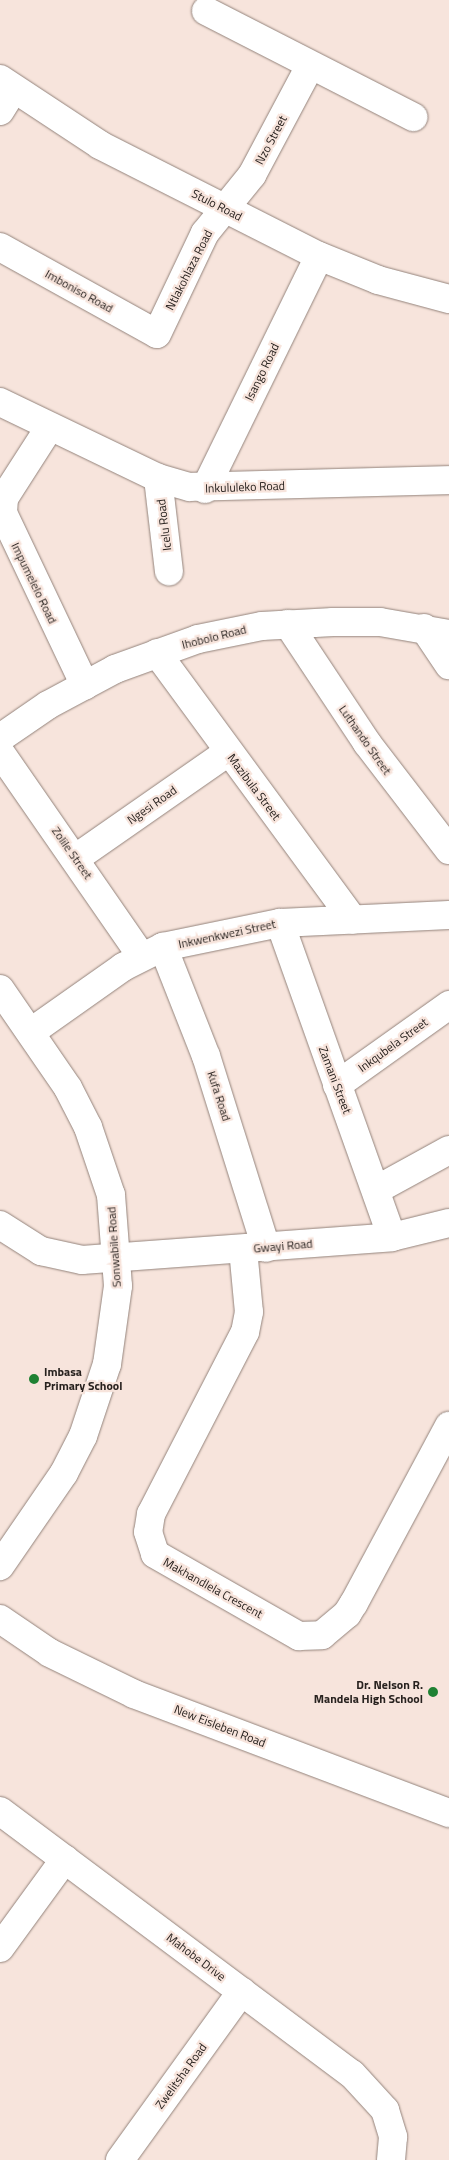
<!DOCTYPE html>
<style>
body{margin:0}
#map{position:relative;width:449px;height:2160px;overflow:hidden;background:#f7e4dc;font-family:"Titillium Web",sans-serif}
div>[style]{position:absolute}
.roads{filter:drop-shadow(0 0 1px #93837b) drop-shadow(0 0 1px #93837b)}
.minor>*{height:28px;margin:-14px;padding:0 14px;transform-origin:14px;border-radius:14px;background:#fff}
.major>*{height:28px;margin:-14px;padding:0 14px;transform-origin:14px;border-radius:14px;background:#fff}
.dots>*{width:14px;height:14px;translate:-50% -50%;box-sizing:border-box;border:2px solid #f7e4dc;border-radius:50%}
span{translate:-50% -50%;white-space:nowrap;text-align:center;line-height:1.15;-webkit-text-stroke:4.5px #f7e4dc;paint-order:stroke}
.street-label{font-size:12px;color:#27211e}
.poi-label{font-size:12px;color:#27211e;font-weight:700}
.left{translate:0 -50%;text-align:left}
.right{translate:-100% -50%;text-align:right}
</style>
<div id="map">
<div class="roads">
<div class="minor">
<div style="left:206px;top:11px;width:233px;rotate:27.1deg"></div>
<div style="left:0;top:79px;width:120px;rotate:33.4deg"></div>
<div style="left:100px;top:145px;width:246px;rotate:26.9deg"></div>
<div style="left:319px;top:256px;width:64px;rotate:22.1deg"></div>
<div style="left:378px;top:280px;width:73px;rotate:15deg"></div>
<div style="left:0;top:111px;width:25px;rotate:-58deg"></div>
<div style="left:0;top:247px;width:179px;rotate:29deg"></div>
<div style="left:157px;top:334px;width:112px;rotate:-64.6deg"></div>
<div style="left:205px;top:233px;width:75px;rotate:-51deg"></div>
<div style="left:252px;top:175px;width:123px;rotate:-62deg"></div>
<div style="left:0;top:402px;width:175px;rotate:25.7deg"></div>
<div style="left:158px;top:478px;width:33px;rotate:16deg"></div>
<div style="left:190px;top:487px;width:259px;rotate:-1.5deg"></div>
<div style="left:49px;top:428px;width:83px;rotate:122.7deg"></div>
<div style="left:4px;top:498px;width:15px;rotate:94deg"></div>
<div style="left:3px;top:513px;width:191px;rotate:64.6deg"></div>
<div style="left:158px;top:478px;width:94px;rotate:83.3deg"></div>
<div style="left:205px;top:489px;width:259px;rotate:-63.9deg"></div>
<div style="left:288px;top:624px;width:143px;rotate:56.4deg"></div>
<div style="left:367px;top:743px;width:135px;rotate:52.5deg"></div>
<div style="left:424px;top:628px;width:45px;rotate:56deg"></div>
<div style="left:157px;top:653px;width:331px;rotate:53.7deg"></div>
<div style="left:0;top:738px;width:58px;rotate:-34.5deg"></div>
<div style="left:48px;top:705px;width:76px;rotate:-28.2deg"></div>
<div style="left:115px;top:669px;width:88px;rotate:-19.9deg"></div>
<div style="left:198px;top:639px;width:65px;rotate:-11.5deg"></div>
<div style="left:262px;top:626px;width:71px;rotate:-3.2deg"></div>
<div style="left:333px;top:622px;width:47px"></div>
<div style="left:380px;top:622px;width:70px;rotate:9.9deg"></div>
<div style="left:0;top:752px;width:248px;rotate:55.3deg"></div>
<div style="left:76px;top:858px;width:185px;rotate:-34.9deg"></div>
<div style="left:280px;top:923px;width:333px;rotate:70.4deg"></div>
<div style="left:163px;top:947px;width:117px;rotate:68.5deg"></div>
<div style="left:206px;top:1056px;width:201px;rotate:72.6deg"></div>
<div style="left:0;top:989px;width:120px;rotate:55.5deg"></div>
<div style="left:68px;top:1088px;width:44px;rotate:62.9deg"></div>
<div style="left:88px;top:1127px;width:72px;rotate:71.3deg"></div>
<div style="left:111px;top:1195px;width:91px;rotate:85.6deg"></div>
<div style="left:118px;top:1286px;width:79px;rotate:98deg"></div>
<div style="left:107px;top:1364px;width:76px;rotate:108.4deg"></div>
<div style="left:83px;top:1436px;width:42px;rotate:117.2deg"></div>
<div style="left:64px;top:1473px;width:113px;rotate:124.5deg"></div>
<div style="left:31px;top:1032px;width:113px;rotate:-35.2deg"></div>
<div style="left:123px;top:967px;width:45px;rotate:-26.6deg"></div>
<div style="left:163px;top:947px;width:119px;rotate:-11.6deg"></div>
<div style="left:280px;top:923px;width:169px;rotate:-2.7deg"></div>
<div style="left:337px;top:1085px;width:138px;rotate:-35.5deg"></div>
<div style="left:376px;top:1190px;width:83px;rotate:-28.7deg"></div>
<div style="left:0;top:1225px;width:49px;rotate:32.4deg"></div>
<div style="left:41px;top:1251px;width:42px;rotate:12.4deg"></div>
<div style="left:82px;top:1260px;width:311px;rotate:-4.2deg"></div>
<div style="left:392px;top:1237px;width:59px;rotate:-13.8deg"></div>
<div style="left:243px;top:1249px;width:63px;rotate:84.6deg"></div>
<div style="left:249px;top:1312px;width:20px;rotate:101deg"></div>
<div style="left:245px;top:1332px;width:205px;rotate:117.3deg"></div>
<div style="left:151px;top:1514px;width:18px;rotate:99deg"></div>
<div style="left:148px;top:1532px;width:23px;rotate:72deg"></div>
<div style="left:155px;top:1554px;width:166px;rotate:29.7deg"></div>
<div style="left:299px;top:1636px;width:23px;rotate:-2deg"></div>
<div style="left:322px;top:1635px;width:33px;rotate:-40deg"></div>
<div style="left:347px;top:1614px;width:13px;rotate:-58deg"></div>
<div style="left:354px;top:1603px;width:201px;rotate:-61.8deg"></div>
<div style="left:0;top:1811px;width:439px;rotate:36.8deg"></div>
<div style="left:352px;top:2074px;width:49px;rotate:47.5deg"></div>
<div style="left:385px;top:2110px;width:28px;rotate:73deg"></div>
<div style="left:393px;top:2137px;width:23px;rotate:95deg"></div>
<div style="left:0;top:1948px;width:110px;rotate:-53.9deg"></div>
<div style="left:120px;top:2160px;width:208px;rotate:-54.2deg"></div>
</div>
<div class="major">
<div style="left:0;top:1619px;width:60px;rotate:34.2deg"></div>
<div style="left:50px;top:1653px;width:93px;rotate:26deg"></div>
<div style="left:134px;top:1694px;width:337px;rotate:20.7deg"></div>
</div>
</div>
<div class="dots">
<div style="left:34px;top:1379px;background:#1f8133"></div>
<div style="left:433px;top:1692px;background:#1f8133"></div>
</div>
<div class="street-label">
<span style="left:271px;top:140px;rotate:-62deg">Nzo Street</span>
<span style="left:217px;top:205px;rotate:27deg">Stulo Road</span>
<span style="left:189px;top:270px;rotate:-63deg">Ntlakohlaza Road</span>
<span style="left:79px;top:291px;rotate:29deg">Imboniso Road</span>
<span style="left:262px;top:372px;rotate:-64deg">Isango Road</span>
<span style="left:245px;top:487px;rotate:-2deg">Inkululeko Road</span>
<span style="left:164px;top:525px;rotate:-97deg">Icelu Road</span>
<span style="left:34px;top:583px;rotate:64deg">Impumelelo Road</span>
<span style="left:214px;top:637px;rotate:-14deg">Ihobolo Road</span>
<span style="left:365px;top:740px;rotate:55deg">Luthando Street</span>
<span style="left:254px;top:787px;rotate:53deg">Mazibula Street</span>
<span style="left:152px;top:805px;rotate:-35deg">Ngesi Road</span>
<span style="left:72px;top:853px;rotate:55deg">Zolile Street</span>
<span style="left:227px;top:934px;rotate:-12deg">Inkwenkwezi Street</span>
<span style="left:393px;top:1045px;rotate:-36deg">Inkqubela Street</span>
<span style="left:335px;top:1080px;rotate:69deg">Zamani Street</span>
<span style="left:219px;top:1096px;rotate:72deg">Kufa Road</span>
<span style="left:283px;top:1246px;rotate:-5deg">Gwayi Road</span>
<span style="left:114px;top:1247px;rotate:-94deg">Sonwabile Road</span>
<span style="left:213px;top:1588px;rotate:29deg">Makhandlela Crescent</span>
<span style="left:220px;top:1726px;rotate:21deg">New Eisleben Road</span>
<span style="left:196px;top:1957px;rotate:37deg">Mahobe Drive</span>
<span style="left:181px;top:2076px;rotate:-54deg">Zwelitsha Road</span>
</div>
<div class="poi-label">
<span class="left" style="left:44px;top:1379px">Imbasa<br>Primary School</span>
<span class="right" style="left:423px;top:1692px">Dr. Nelson R.<br>Mandela High School</span>
</div>
</div>
